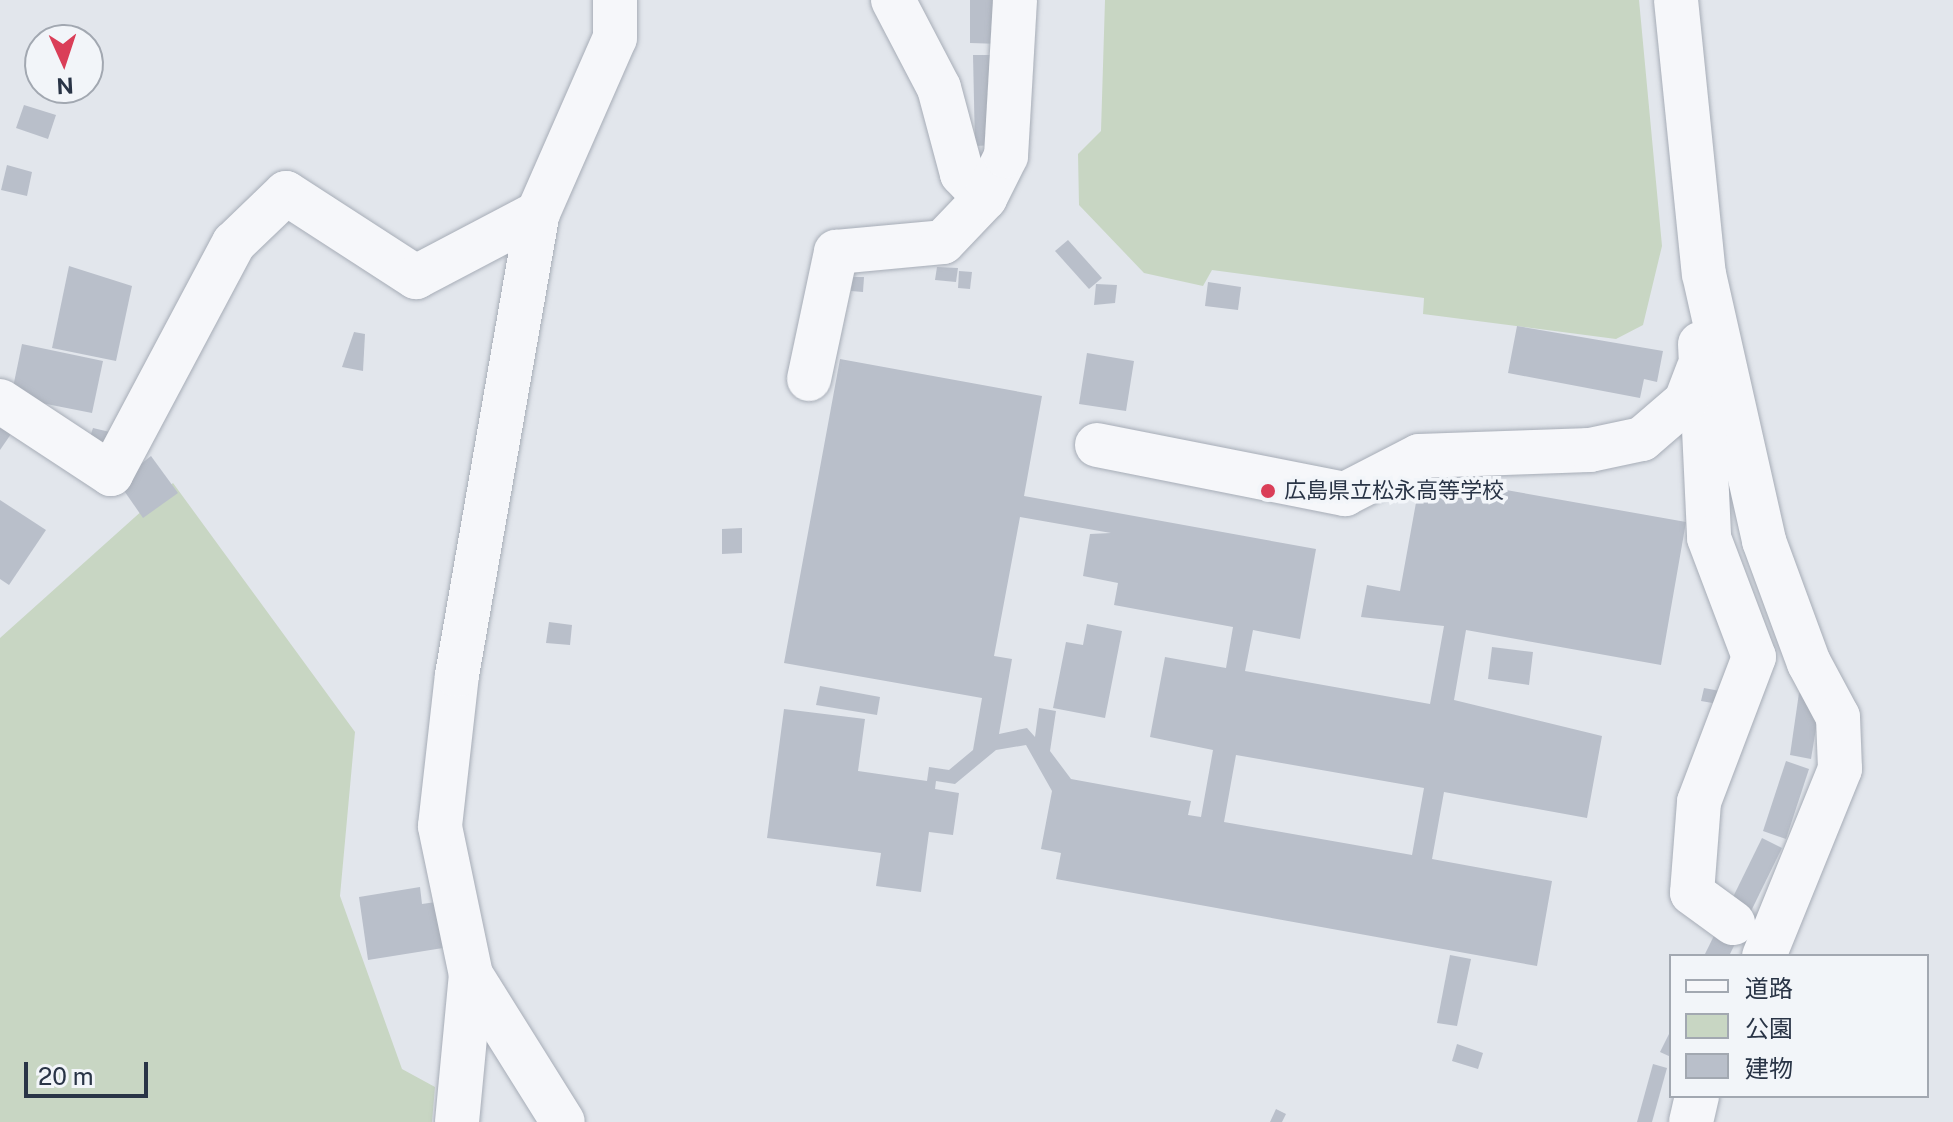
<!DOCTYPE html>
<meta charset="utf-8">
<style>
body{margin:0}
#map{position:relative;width:1953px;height:1122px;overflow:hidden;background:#e2e6ec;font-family:"Public Sans","Noto Sans JP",sans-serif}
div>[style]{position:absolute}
.green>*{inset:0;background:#c8d6c3}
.building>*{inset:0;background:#b9bfca}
.roads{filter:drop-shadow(0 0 2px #a7adb7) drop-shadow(0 0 2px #a7adb7)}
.minor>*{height:44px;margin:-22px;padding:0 22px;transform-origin:22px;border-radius:22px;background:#f6f7fa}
.dots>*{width:22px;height:22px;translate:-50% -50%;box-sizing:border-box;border:4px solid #f2f5f9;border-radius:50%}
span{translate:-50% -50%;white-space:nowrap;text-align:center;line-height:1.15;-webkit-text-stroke:7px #f2f5f9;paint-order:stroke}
.poi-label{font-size:22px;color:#293446}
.left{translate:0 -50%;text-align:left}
.legend{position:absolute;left:1669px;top:954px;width:260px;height:144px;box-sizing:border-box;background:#f2f5f9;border:2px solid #a2a8b1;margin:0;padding:10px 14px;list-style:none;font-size:24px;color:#293446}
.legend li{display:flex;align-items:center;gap:16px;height:40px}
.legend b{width:40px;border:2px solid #a2a8b1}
.north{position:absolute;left:24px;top:24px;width:80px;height:80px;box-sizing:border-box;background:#f2f5f9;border:2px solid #a2a8b1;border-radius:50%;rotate:177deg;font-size:22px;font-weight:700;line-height:32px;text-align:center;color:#293446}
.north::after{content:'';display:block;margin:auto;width:28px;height:36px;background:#da3e58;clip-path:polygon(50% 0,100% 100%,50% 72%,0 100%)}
.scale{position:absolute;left:24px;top:1062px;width:124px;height:36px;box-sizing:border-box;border:4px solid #293446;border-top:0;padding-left:10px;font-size:24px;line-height:28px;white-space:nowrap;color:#293446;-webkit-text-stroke:6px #f2f5f9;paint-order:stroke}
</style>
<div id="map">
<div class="green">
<div style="clip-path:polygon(1105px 0,1639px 0,1662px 246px,1643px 325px,1616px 339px,1423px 314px,1424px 298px,1212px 270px,1203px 286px,1144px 273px,1079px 205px,1078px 154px,1101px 131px)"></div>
<div style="clip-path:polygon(173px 483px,355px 732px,340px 896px,402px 1069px,435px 1087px,432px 1122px,0 1122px,0 638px)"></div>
</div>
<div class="building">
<div style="clip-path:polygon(970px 0,1003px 0,1001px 44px,970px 43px)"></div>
<div style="clip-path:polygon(973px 55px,997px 55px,996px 145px,975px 146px)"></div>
<div style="clip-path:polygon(24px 105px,56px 115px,48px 139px,16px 128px)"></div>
<div style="clip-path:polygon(7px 165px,32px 172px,27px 196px,1px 190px)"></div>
<div style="clip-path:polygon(1068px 240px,1102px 278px,1089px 289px,1055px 251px)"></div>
<div style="clip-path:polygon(69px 266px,132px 286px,116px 361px,52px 348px)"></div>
<div style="clip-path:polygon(937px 267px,958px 268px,956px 282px,935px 280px)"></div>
<div style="clip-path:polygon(959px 271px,972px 272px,970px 289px,958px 288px)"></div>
<div style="clip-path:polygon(852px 277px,864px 277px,863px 292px,851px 291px)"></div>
<div style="clip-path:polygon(1208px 282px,1241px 287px,1238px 310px,1205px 306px)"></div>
<div style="clip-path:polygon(1096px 284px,1117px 285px,1115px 303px,1094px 305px)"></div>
<div style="clip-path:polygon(1517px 326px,1663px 351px,1657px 382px,1644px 379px,1640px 398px,1508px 373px)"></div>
<div style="clip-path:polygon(354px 332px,365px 334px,363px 371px,342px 367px)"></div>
<div style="clip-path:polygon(22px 344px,103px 361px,92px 413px,11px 397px)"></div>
<div style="clip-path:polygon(1087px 353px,1134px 361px,1126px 411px,1079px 404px)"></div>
<div style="clip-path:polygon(evenodd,840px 359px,1042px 396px,1024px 496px,1316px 549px,1300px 639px,1253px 630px,1245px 671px,1430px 704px,1444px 626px,1361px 617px,1367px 585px,1400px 591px,1421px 475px,1686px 522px,1661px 665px,1466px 630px,1454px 700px,1602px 736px,1587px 818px,1444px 792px,1432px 859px,1552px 881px,1537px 966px,1056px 879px,1061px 853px,1041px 849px,1052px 791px,1026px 745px,996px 750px,955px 784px,936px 781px,935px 789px,959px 793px,953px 835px,929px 832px,921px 892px,876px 886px,881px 853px,767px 838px,784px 709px,865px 719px,858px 771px,927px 781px,929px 767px,949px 770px,973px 750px,982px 698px,784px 663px,840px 359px,1020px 517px,1111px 533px,1090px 534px,1083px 576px,1118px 583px,1114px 605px,1233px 627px,1226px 668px,1165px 657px,1150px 737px,1213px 750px,1201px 817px,1188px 815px,1191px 801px,1071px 779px,1050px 751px,1056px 711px,1039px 708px,1035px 737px,1027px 728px,999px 734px,1012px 659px,994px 656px,1020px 517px,840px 359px,1236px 755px,1424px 788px,1412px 855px,1224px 822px,1236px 755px)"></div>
<div style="clip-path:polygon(0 427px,11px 434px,0 450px)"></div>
<div style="clip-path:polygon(93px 428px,114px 433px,107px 455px,86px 449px)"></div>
<div style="clip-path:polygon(151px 456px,178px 493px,143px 518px,118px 482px)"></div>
<div style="clip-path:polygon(0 500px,46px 530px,9px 585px,0 579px)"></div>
<div style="clip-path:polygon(742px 528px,742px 553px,722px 554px,722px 529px)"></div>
<div style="clip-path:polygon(549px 622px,572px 625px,570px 645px,546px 643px)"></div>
<div style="clip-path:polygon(1087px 624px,1122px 631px,1105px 718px,1053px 708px,1066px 642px,1083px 645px)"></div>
<div style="clip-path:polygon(1492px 647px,1533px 652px,1529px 685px,1488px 679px)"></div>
<div style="clip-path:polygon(820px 686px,880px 697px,877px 715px,816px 705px)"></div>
<div style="clip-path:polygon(1704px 688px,1720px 691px,1718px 704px,1701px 701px)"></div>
<div style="clip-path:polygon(1799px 693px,1814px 695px,1819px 710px,1811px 759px,1790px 755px)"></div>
<div style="clip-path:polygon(1786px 761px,1809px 769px,1786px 839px,1763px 831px)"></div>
<div style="clip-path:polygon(1762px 838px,1782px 848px,1729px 956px,1704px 956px)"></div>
<div style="clip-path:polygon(420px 887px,422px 904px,436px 902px,443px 948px,368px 960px,359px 897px)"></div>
<div style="clip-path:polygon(1450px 955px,1471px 959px,1457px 1026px,1437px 1023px)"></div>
<div style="clip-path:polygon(1671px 1030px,1671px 1057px,1660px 1052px)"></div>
<div style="clip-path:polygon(1457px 1044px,1483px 1053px,1478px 1069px,1452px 1061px)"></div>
<div style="clip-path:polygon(1653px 1064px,1667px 1068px,1652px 1122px,1637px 1122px)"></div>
<div style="clip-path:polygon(1276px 1109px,1286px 1114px,1282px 1122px,1270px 1122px)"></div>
</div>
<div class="roads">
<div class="minor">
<div style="left:893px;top:0;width:99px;rotate:62.4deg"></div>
<div style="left:939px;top:88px;width:89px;rotate:75deg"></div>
<div style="left:962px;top:174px;width:33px;rotate:46deg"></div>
<div style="left:1676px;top:0;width:275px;rotate:84.2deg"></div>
<div style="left:1704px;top:274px;width:274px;rotate:77.3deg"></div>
<div style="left:1764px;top:541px;width:130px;rotate:69.8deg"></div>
<div style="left:1809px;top:663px;width:61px;rotate:61.8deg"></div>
<div style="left:1838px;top:717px;width:52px;rotate:87.8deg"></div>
<div style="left:1840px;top:769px;width:202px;rotate:112.1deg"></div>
<div style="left:1700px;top:344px;width:194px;rotate:87.3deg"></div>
<div style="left:1709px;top:538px;width:127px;rotate:69.3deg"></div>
<div style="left:1754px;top:657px;width:155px;rotate:110.8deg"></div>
<div style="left:1699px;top:802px;width:91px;rotate:94.4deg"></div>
<div style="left:1692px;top:893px;width:51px;rotate:36.2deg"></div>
<div style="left:809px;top:379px;width:130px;rotate:-78deg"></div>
<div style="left:836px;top:252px;width:107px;rotate:-5.3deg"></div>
<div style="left:943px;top:242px;width:61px;rotate:-46.3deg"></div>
<div style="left:985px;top:198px;width:47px;rotate:-63.4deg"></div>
<div style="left:1006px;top:156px;width:156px;rotate:-86.7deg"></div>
<div style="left:0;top:401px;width:133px;rotate:33.3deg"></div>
<div style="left:111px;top:474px;width:262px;rotate:-62deg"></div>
<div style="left:234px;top:243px;width:72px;rotate:-43.9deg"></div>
<div style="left:286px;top:193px;width:155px;rotate:32.9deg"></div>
<div style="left:416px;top:277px;width:138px;rotate:-27.7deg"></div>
<div style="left:1097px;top:445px;width:253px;rotate:11.2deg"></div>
<div style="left:1345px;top:494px;width:83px;rotate:-27.2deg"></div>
<div style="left:1419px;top:456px;width:171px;rotate:-2deg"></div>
<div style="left:1590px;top:450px;width:53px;rotate:-11.9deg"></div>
<div style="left:1642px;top:439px;width:58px;rotate:-40.8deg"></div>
<div style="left:1686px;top:401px;width:34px;rotate:-69deg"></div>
<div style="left:471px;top:975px;width:173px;rotate:58deg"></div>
<div style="left:457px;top:1122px;width:148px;rotate:-84.6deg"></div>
<div style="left:471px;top:975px;width:152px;rotate:-101.8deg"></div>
<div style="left:440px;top:826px;width:152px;rotate:-83.6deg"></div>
<div style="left:457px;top:675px;width:469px;rotate:-80.1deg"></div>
<div style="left:538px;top:213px;width:191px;rotate:-66.3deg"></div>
<div style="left:615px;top:38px;width:38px;rotate:-90deg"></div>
<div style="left:1691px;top:1122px;width:27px;rotate:-77deg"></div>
</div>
</div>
<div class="dots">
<div style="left:1268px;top:491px;background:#da3e58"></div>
</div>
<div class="poi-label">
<span class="left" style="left:1284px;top:491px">広島県立松永高等学校</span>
</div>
<ul class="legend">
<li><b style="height:10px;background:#f6f7fa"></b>道路</li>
<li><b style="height:22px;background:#c8d6c3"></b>公園</li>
<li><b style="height:22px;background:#b9bfca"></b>建物</li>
</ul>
<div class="north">N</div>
<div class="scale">20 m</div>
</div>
